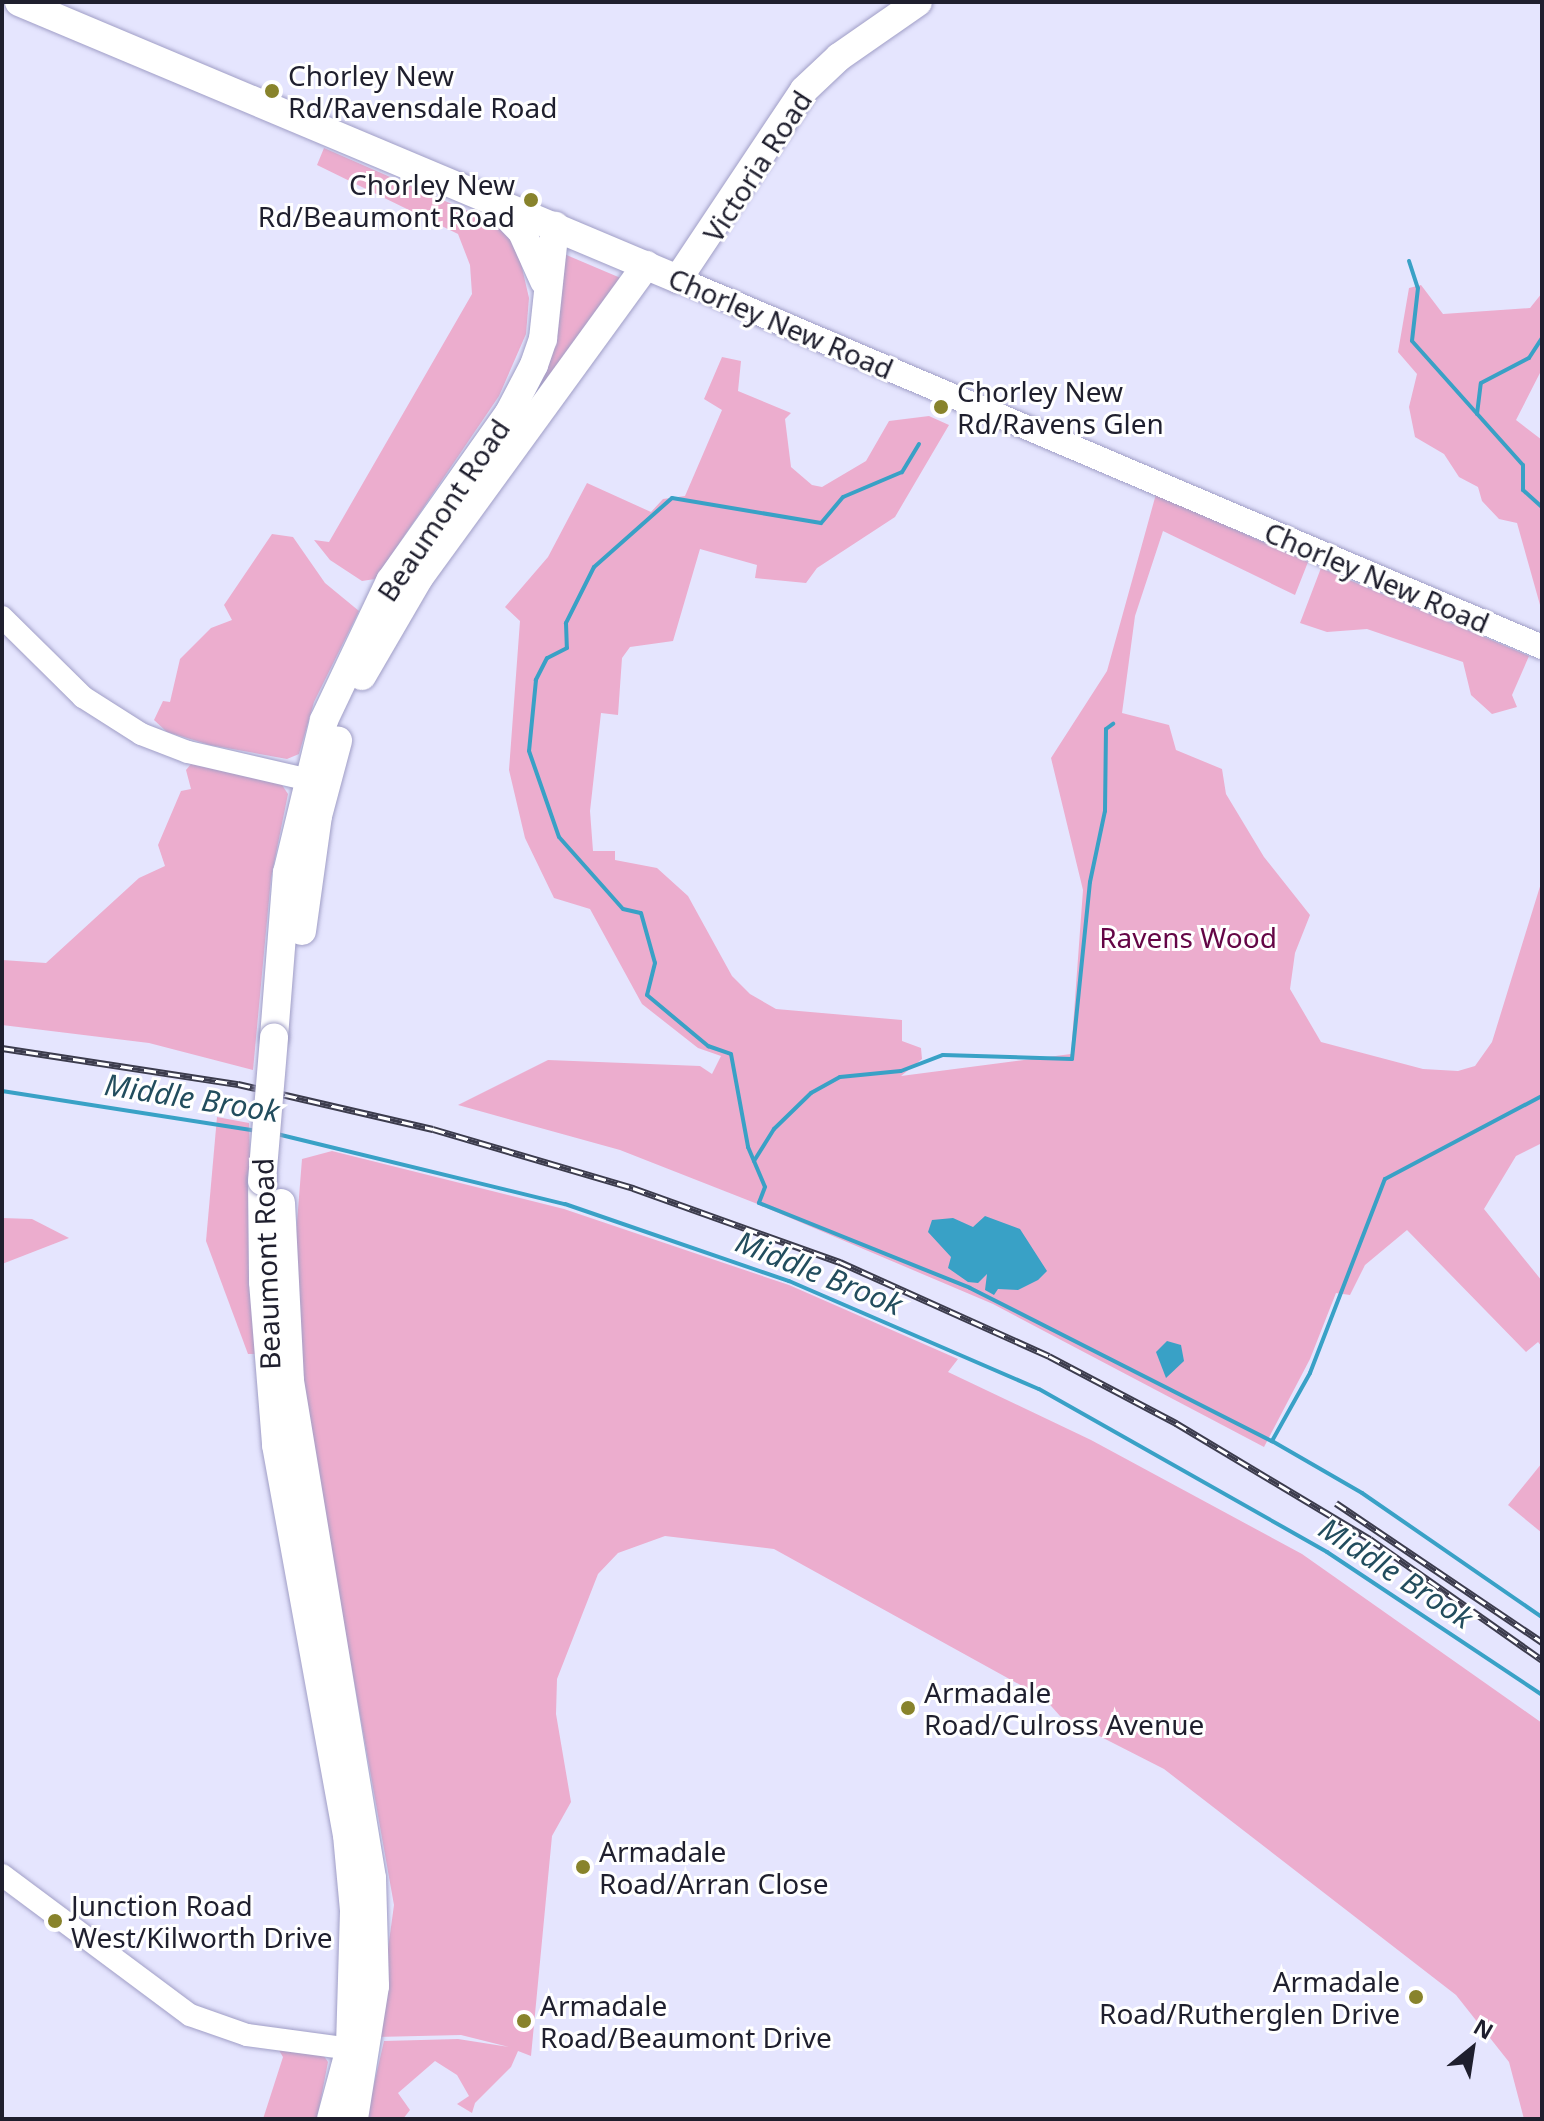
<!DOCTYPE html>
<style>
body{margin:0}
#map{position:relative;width:1544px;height:2121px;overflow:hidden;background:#e5e5fe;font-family:"Noto Sans",sans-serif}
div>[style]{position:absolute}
.green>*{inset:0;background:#ecadce}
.water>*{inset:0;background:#39a1c6}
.stream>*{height:4px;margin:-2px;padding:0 2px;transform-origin:2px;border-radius:2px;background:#39a1c6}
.roads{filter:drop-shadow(0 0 2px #a09ec6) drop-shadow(0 0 2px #a09ec6)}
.secondary>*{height:22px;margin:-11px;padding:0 11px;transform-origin:11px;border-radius:11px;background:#fff}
.primary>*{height:24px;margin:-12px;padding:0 12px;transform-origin:12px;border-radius:12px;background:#fff}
.highway>*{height:28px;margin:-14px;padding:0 14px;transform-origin:14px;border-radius:14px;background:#fff}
.rail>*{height:7px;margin-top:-3.5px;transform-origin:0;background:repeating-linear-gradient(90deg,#fff 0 12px,#3c3c4d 0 24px);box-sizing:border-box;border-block:2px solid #3c3c4d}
.bridges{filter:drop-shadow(0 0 2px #a09ec6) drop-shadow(0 0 2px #a09ec6)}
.highway-bridge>*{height:28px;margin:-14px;padding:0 14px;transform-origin:14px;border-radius:14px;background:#fff}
.dots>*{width:22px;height:22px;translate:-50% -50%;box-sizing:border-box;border:4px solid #fff;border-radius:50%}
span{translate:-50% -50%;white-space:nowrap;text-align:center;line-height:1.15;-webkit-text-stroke:6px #fff;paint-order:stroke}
.poi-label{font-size:28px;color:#1f1f2e}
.left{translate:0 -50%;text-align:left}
.right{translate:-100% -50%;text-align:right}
.street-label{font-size:28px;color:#1f1f2e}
.park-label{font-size:28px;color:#640546}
.water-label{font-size:30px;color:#224d5e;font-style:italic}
.frame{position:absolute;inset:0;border:4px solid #1f1f2e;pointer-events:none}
.north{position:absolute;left:1432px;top:2009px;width:80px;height:80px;-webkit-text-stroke:6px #fff;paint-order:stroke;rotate:30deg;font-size:22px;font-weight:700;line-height:32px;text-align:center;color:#1f1f2e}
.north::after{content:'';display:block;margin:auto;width:28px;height:36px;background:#1f1f2e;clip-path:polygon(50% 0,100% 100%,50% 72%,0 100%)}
</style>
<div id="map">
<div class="green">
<div style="clip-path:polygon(324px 148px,493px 222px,517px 246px,529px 298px,526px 334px,499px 396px,375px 579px,362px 581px,330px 560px,314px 540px,329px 542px,472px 294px,470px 265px,458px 234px,317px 165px)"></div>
<div style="clip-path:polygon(557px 251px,623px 279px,523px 417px)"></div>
<div style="clip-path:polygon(1421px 285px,1443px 314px,1530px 308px,1542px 293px,1542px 369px,1516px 420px,1542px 440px,1542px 612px,1517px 523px,1499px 519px,1482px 501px,1478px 487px,1459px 477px,1444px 454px,1415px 437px,1409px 407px,1417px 374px,1398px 352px,1409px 288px)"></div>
<div style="clip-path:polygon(722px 357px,741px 361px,738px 391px,791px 413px,785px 419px,791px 467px,812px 485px,822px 487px,866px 461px,889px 421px,929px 416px,949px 425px,895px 517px,817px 568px,806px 583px,755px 578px,757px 565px,700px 549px,673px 641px,630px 647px,622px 658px,618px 715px,601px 713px,590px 811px,593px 851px,615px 851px,615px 860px,657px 868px,688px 896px,732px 976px,750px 994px,776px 1009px,902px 1020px,902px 1041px,921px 1048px,922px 1059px,901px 1076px,1071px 1054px,1083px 890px,1051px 758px,1107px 671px,1156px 494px,1308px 562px,1295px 595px,1163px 531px,1135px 616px,1122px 713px,1169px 725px,1176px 750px,1222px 769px,1226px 794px,1264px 857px,1310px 915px,1295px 953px,1290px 989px,1321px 1042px,1423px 1069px,1458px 1071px,1475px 1066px,1492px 1042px,1542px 880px,1542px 1143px,1516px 1156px,1484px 1209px,1542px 1281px,1542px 1347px,1538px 1342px,1526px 1352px,1407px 1230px,1365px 1265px,1350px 1295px,1336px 1293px,1310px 1359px,1264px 1447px,993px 1304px,755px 1203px,620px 1150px,458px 1105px,548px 1060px,700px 1066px,712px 1074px,721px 1056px,698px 1048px,642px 1004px,590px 909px,554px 898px,525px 838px,509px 770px,520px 621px,505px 607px,548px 557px,587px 483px,651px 512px,663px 499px,685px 496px,722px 410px,704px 399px)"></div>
<div style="clip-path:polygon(272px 534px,293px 537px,325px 583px,359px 611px,314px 702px,299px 754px,287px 759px,210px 745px,167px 732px,154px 720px,163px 701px,170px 702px,180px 659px,211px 628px,232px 620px,224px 605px)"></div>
<div style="clip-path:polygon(1321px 568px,1529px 656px,1512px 695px,1517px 707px,1492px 714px,1471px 695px,1463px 662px,1367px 629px,1327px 632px,1300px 623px)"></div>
<div style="clip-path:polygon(191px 764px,280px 782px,288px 794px,271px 878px,253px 1070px,149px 1043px,2px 1025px,2px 960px,46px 963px,139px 878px,165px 866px,158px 845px,181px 791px,191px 789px,186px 770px)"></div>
<div style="clip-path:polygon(217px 1117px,249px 1123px,256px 1354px,248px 1354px,206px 1241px)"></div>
<div style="clip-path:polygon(332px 1151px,564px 1209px,789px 1285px,958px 1359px,948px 1372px,1091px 1440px,1302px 1554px,1542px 1723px,1542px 2119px,1524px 2119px,1509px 2062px,1456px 1995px,1164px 1769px,1060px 1716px,1044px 1698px,774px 1549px,665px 1536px,618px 1553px,598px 1574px,557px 1679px,556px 1714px,571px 1802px,552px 1836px,531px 2056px,518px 2051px,511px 2067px,475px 2103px,472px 2113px,457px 2104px,469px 2096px,457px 2075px,435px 2061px,398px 2093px,410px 2110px,403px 2119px,366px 2119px,384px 2041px,458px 2039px,509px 2047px,461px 2035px,376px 2037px,394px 1905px,307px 1418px,294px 1260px,302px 1159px)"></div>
<div style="clip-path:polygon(2px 1218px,32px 1219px,69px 1238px,2px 1264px)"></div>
<div style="clip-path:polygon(1542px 1463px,1542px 1533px,1508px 1505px)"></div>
<div style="clip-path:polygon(277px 2047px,324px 2056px,328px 2062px,317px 2119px,263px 2119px,283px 2057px)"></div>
</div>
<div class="water">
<div style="clip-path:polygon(985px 1216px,1020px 1229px,1047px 1271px,1038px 1280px,1018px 1290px,998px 1289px,994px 1295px,985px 1290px,987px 1274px,978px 1283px,968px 1282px,948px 1268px,951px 1257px,928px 1232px,932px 1220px,953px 1218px,973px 1227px)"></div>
<div style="clip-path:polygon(1167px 1341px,1181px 1345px,1184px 1361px,1166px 1378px,1156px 1352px)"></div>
</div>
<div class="stream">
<div style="left:1409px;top:261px;width:28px;rotate:72deg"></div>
<div style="left:1418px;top:288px;width:53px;rotate:96.5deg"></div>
<div style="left:1412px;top:341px;width:166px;rotate:48.2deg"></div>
<div style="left:1523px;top:465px;width:25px;rotate:90deg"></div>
<div style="left:1523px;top:490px;width:25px;rotate:42deg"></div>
<div style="left:1477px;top:414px;width:31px;rotate:-83deg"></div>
<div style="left:1481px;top:383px;width:54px;rotate:-27.5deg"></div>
<div style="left:1529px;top:358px;width:24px;rotate:-57deg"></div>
<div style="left:919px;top:444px;width:33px;rotate:121deg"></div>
<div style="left:902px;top:472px;width:64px;rotate:157deg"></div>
<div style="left:843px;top:497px;width:34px;rotate:130deg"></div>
<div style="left:821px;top:523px;width:151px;rotate:-170.5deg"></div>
<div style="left:672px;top:498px;width:104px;rotate:138.5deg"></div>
<div style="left:594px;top:567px;width:63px;rotate:116.6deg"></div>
<div style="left:566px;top:623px;width:25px;rotate:88deg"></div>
<div style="left:567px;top:648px;width:22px;rotate:153deg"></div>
<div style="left:547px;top:658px;width:25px;rotate:117deg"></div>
<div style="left:536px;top:680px;width:71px;rotate:95.6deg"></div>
<div style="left:529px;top:751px;width:91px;rotate:70.8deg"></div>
<div style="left:559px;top:837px;width:96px;rotate:48.4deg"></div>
<div style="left:623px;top:909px;width:18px;rotate:13deg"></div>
<div style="left:641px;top:913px;width:52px;rotate:74.4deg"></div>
<div style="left:655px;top:963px;width:33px;rotate:104deg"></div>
<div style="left:647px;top:995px;width:80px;rotate:39.9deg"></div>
<div style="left:708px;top:1046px;width:24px;rotate:19deg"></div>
<div style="left:731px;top:1054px;width:95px;rotate:79.6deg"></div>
<div style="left:748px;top:1147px;width:43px;rotate:67deg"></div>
<div style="left:765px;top:1187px;width:17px;rotate:111deg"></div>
<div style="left:759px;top:1203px;width:227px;rotate:21.9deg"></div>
<div style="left:970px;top:1288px;width:339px;rotate:26.9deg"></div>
<div style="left:1272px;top:1441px;width:104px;rotate:30deg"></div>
<div style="left:1362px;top:1493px;width:219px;rotate:34.6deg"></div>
<div style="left:2px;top:1091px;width:257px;rotate:8.9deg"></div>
<div style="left:277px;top:1134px;width:296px;rotate:13.7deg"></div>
<div style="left:565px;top:1204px;width:237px;rotate:19deg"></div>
<div style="left:789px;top:1281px;width:272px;rotate:23.4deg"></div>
<div style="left:1039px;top:1389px;width:331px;rotate:29.5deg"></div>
<div style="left:1327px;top:1552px;width:258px;rotate:33.6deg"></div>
<div style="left:754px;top:1161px;width:38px;rotate:-58deg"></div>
<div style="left:774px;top:1129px;width:52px;rotate:-44.2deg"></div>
<div style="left:811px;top:1093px;width:33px;rotate:-29deg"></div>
<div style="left:840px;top:1077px;width:61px;rotate:-5.6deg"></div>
<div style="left:901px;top:1071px;width:45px;rotate:-20.9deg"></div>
<div style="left:943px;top:1055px;width:129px;rotate:1.8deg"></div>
<div style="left:1072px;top:1059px;width:178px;rotate:-84.2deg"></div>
<div style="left:1090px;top:882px;width:73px;rotate:-78.1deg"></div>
<div style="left:1105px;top:811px;width:82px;rotate:-89.3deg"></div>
<div style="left:1106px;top:729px;width:9px;rotate:-36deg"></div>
<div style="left:1272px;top:1441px;width:78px;rotate:-60.8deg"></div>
<div style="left:1310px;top:1373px;width:208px;rotate:-68.9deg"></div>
<div style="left:1385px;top:1179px;width:178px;rotate:-27.9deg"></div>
</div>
<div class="roads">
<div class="secondary">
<div style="left:2px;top:617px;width:114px;rotate:44.6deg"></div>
<div style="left:83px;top:697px;width:69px;rotate:32.5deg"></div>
<div style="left:141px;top:734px;width:50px;rotate:21deg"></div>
<div style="left:188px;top:752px;width:138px;rotate:13deg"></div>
<div style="left:2px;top:1875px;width:234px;rotate:36.7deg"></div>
<div style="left:190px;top:2015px;width:60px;rotate:19.3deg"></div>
<div style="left:247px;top:2035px;width:119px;rotate:7.7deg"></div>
</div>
<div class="primary">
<div style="left:678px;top:279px;width:939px;rotate:23.07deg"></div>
</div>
<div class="highway">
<div style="left:19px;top:2px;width:715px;rotate:22.8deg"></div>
<div style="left:678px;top:279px;width:227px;rotate:-56.3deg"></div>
<div style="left:804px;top:90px;width:48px;rotate:-43.3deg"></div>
<div style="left:839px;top:57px;width:96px;rotate:-34.8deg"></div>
<div style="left:499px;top:208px;width:33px;rotate:46deg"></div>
<div style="left:522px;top:232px;width:54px;rotate:65.8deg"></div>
<div style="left:362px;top:676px;width:113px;rotate:-59.8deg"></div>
<div style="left:419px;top:578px;width:387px;rotate:-54deg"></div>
<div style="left:302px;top:931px;width:116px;rotate:-82.1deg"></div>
<div style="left:318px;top:816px;width:78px;rotate:-75.1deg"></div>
<div style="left:274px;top:1037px;width:165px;rotate:-85.5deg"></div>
<div style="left:287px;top:873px;width:157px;rotate:-76.4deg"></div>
<div style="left:324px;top:720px;width:154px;rotate:-64.6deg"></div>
<div style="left:390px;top:581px;width:206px;rotate:-54.7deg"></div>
<div style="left:509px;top:413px;width:54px;rotate:-62.5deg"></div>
<div style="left:534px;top:365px;width:28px;rotate:-71deg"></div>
<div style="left:543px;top:339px;width:114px;rotate:-83.9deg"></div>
<div style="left:262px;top:1181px;width:101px;rotate:89.4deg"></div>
<div style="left:263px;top:1282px;width:164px;rotate:85.4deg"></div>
<div style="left:276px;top:1445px;width:396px;rotate:79.7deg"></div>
<div style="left:347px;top:1835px;width:76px;rotate:84.7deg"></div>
<div style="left:354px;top:1911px;width:137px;rotate:91.7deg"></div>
<div style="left:350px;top:2048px;width:73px;rotate:105deg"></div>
<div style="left:281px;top:1203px;width:178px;rotate:87.1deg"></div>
<div style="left:290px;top:1381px;width:504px;rotate:80.63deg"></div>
<div style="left:372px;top:1878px;width:108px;rotate:88.4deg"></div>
<div style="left:375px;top:1986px;width:135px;rotate:99deg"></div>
</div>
</div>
<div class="rail">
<div style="left:2px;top:1048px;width:239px;rotate:8.7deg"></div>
<div style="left:238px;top:1084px;width:200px;rotate:13deg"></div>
<div style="left:433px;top:1129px;width:209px;rotate:16.4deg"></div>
<div style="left:633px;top:1188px;width:220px;rotate:19.7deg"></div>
<div style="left:840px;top:1262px;width:229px;rotate:24.2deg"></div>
<div style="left:1049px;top:1356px;width:144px;rotate:27.8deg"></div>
<div style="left:1176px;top:1423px;width:226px;rotate:30.9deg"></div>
<div style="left:1370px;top:1539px;width:210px;rotate:35.1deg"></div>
<div style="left:1336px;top:1503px;width:249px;rotate:34deg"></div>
</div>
<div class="bridges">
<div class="highway-bridge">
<div style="left:262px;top:1181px;width:144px;rotate:-85.2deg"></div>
</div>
</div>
<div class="dots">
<div style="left:272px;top:91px;background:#88832c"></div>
<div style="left:531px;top:200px;background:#88832c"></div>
<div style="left:941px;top:407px;background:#88832c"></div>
<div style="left:908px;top:1708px;background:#88832c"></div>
<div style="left:583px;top:1867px;background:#88832c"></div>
<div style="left:55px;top:1921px;background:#88832c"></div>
<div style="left:1416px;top:1997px;background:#88832c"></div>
<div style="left:524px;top:2021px;background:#88832c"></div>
</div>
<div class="poi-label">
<span class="left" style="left:288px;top:91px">Chorley New<br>Rd/Ravensdale Road</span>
<span class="right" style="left:515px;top:200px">Chorley New<br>Rd/Beaumont Road</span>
<span class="left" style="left:957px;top:407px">Chorley New<br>Rd/Ravens Glen</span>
<span class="left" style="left:924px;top:1708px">Armadale<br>Road/Culross Avenue</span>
<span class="left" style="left:599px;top:1867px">Armadale<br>Road/Arran Close</span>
<span class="left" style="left:71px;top:1921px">Junction Road<br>West/Kilworth Drive</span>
<span class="right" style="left:1400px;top:1997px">Armadale<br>Road/Rutherglen Drive</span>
<span class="left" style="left:540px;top:2021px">Armadale<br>Road/Beaumont Drive</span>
</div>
<div class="street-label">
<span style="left:757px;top:166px;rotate:-57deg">Victoria Road</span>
<span style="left:781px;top:323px;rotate:23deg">Chorley New Road</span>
<span style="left:443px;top:510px;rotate:-56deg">Beaumont Road</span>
<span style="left:1377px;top:577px;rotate:23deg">Chorley New Road</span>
<span style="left:266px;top:1264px;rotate:-92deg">Beaumont Road</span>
</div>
<div class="park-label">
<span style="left:1188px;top:937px">Ravens Wood</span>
</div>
<div class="water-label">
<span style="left:192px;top:1098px;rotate:9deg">Middle Brook</span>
<span style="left:819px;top:1273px;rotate:22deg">Middle Brook</span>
<span style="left:1396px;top:1573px;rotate:33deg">Middle Brook</span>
</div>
<div class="frame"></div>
<div class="north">N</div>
</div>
